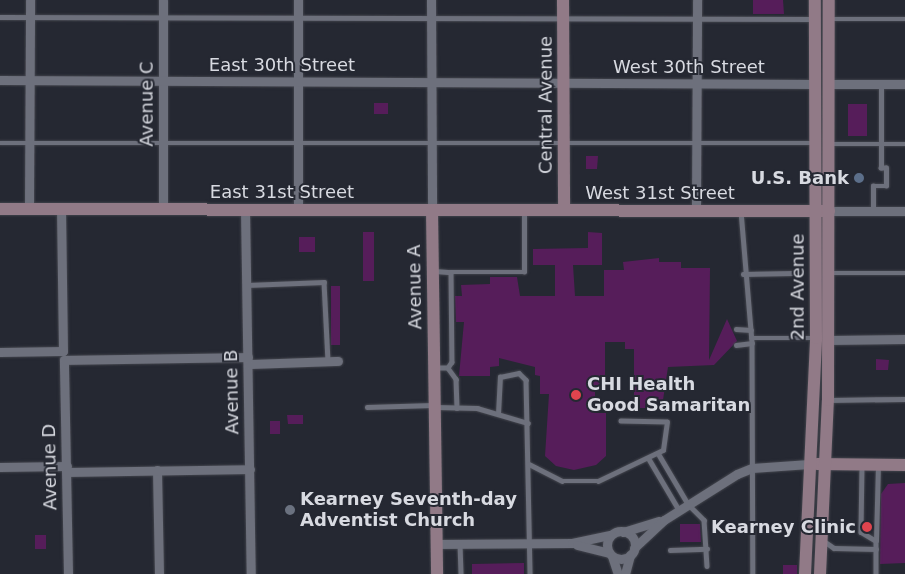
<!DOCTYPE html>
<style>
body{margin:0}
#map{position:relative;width:905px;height:574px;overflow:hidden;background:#252832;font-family:"DejaVu Sans",sans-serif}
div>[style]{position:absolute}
.building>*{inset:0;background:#561d5a}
.roads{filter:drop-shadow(0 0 1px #43454d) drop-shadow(0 0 1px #43454d)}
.lane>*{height:4.5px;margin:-2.25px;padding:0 2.25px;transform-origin:2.25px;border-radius:2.25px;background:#6d707c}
.street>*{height:9px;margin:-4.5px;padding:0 4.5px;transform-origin:4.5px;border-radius:4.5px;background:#6d707c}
.street>.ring{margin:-4.5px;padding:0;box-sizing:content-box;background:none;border:9px solid #6d707c;border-radius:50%}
.secondary>*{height:12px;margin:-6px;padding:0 6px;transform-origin:6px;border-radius:6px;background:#917a87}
.dots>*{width:14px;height:14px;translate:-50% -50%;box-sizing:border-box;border:2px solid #252832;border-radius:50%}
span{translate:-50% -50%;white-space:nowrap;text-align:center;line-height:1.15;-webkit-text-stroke:4px #252832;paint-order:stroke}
.street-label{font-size:18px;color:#d8dae1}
.poi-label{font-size:18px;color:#d8dae1;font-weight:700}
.right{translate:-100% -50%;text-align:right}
.left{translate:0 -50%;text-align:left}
</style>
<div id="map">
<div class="building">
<div style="clip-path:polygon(753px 0,783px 0,784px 14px,753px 14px)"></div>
<div style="clip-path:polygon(374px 103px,388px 103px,388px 114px,374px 114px)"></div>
<div style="clip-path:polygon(848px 104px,867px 104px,867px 136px,848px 136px)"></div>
<div style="clip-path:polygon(586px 156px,598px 156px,597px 169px,586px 169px)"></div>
<div style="clip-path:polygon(363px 232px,374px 232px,374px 281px,363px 281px)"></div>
<div style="clip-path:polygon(588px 232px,602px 233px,602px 265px,573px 265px,575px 296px,604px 296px,604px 270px,624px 270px,623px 262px,659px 258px,659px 262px,681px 262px,681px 268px,710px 268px,709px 360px,727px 319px,737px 341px,714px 365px,668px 367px,663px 400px,656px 399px,656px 408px,640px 408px,640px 400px,634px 400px,634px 349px,625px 349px,625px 342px,605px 342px,605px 385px,595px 385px,595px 413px,606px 413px,606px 456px,596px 465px,574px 470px,556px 466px,545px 456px,549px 394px,540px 394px,540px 376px,535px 375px,535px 367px,499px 358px,499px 366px,490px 367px,490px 376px,459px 376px,464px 322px,456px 322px,455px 296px,462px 296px,461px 285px,490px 284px,490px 277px,517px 277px,520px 296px,555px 296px,555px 265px,533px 265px,533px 249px,588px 248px)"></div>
<div style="clip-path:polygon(299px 237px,315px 237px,315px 252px,299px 252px)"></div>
<div style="clip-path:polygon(331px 286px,340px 286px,340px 345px,331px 345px)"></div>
<div style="clip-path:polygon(876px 359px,889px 360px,888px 370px,876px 370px)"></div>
<div style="clip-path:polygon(287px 415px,303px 415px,303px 424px,288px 424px)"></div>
<div style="clip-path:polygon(270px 421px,280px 421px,280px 434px,270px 434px)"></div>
<div style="clip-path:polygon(905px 483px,905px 563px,880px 564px,881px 494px,888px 484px)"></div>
<div style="clip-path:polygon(680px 524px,700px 524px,701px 542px,680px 542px)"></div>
<div style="clip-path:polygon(35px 535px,46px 535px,46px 549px,35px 549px)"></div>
<div style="clip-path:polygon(524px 563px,524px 574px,472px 574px,472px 564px)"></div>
<div style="clip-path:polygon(783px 565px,797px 565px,797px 574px,783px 574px)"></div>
</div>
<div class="roads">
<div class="lane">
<div style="left:0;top:17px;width:814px;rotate:0.14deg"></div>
<div style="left:830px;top:19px;width:75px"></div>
<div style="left:0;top:143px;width:814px"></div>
<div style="left:829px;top:144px;width:76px"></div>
<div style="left:741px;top:211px;width:132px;rotate:85.2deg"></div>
<div style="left:752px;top:343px;width:231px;rotate:89.8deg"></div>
<div style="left:873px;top:211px;width:25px;rotate:-90deg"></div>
<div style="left:873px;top:186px;width:13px"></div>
<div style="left:886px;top:186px;width:18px;rotate:-90deg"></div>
<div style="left:886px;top:168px;width:5px;rotate:180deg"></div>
<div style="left:881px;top:168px;width:84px;rotate:-90deg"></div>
<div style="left:435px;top:271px;width:16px;rotate:4deg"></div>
<div style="left:451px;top:272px;width:90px;rotate:89.4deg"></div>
<div style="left:452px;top:362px;width:7px;rotate:124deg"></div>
<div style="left:448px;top:368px;width:13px;rotate:180deg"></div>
<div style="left:451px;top:272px;width:73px"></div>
<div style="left:524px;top:272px;width:61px;rotate:-90deg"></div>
<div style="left:829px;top:273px;width:76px"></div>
<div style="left:743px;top:274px;width:51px;rotate:-1.1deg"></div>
<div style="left:247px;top:285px;width:77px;rotate:-2.2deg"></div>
<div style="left:324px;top:282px;width:79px;rotate:87.1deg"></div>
<div style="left:736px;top:329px;width:15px;rotate:4deg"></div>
<div style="left:751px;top:338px;width:64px"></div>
<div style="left:736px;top:345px;width:16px;rotate:-7deg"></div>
<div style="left:448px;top:368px;width:14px;rotate:54deg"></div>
<div style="left:456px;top:379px;width:29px;rotate:88deg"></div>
<div style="left:829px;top:400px;width:76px;rotate:-0.8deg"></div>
<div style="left:367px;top:407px;width:66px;rotate:-1.7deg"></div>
<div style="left:436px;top:407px;width:41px;rotate:1.4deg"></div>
<div style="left:477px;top:408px;width:53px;rotate:16.4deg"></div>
<div style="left:498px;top:414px;width:37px;rotate:-87deg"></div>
<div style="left:500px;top:377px;width:19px;rotate:-12deg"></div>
<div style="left:519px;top:373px;width:10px;rotate:45deg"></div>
<div style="left:526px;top:380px;width:194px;rotate:88.8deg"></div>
<div style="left:658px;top:453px;width:59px;rotate:59.5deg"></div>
<div style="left:688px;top:504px;width:23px;rotate:45deg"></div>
<div style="left:704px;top:520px;width:46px;rotate:86.3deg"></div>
<div style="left:649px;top:459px;width:59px;rotate:59.5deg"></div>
<div style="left:529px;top:464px;width:37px;rotate:27deg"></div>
<div style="left:562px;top:481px;width:36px"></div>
<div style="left:598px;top:481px;width:72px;rotate:-25.5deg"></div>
<div style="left:663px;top:450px;width:28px;rotate:-82deg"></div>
<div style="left:667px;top:422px;width:46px;rotate:-178.8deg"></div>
<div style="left:862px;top:466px;width:66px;rotate:90.9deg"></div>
<div style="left:861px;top:532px;width:17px;rotate:31deg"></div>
<div style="left:876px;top:541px;width:33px;rotate:90deg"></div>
<div style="left:824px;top:541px;width:12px;rotate:35deg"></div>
<div style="left:834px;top:548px;width:42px;rotate:1.4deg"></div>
<div style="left:876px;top:541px;width:75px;rotate:-88.5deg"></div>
<div style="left:460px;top:544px;width:30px;rotate:88deg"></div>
<div style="left:670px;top:550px;width:37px;rotate:-2deg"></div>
</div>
<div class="street">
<div style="left:163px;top:0;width:209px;rotate:90deg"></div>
<div style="left:298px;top:0;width:209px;rotate:90deg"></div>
<div style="left:431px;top:0;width:210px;rotate:89.7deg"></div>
<div style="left:0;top:80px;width:815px;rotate:0.28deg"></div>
<div style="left:829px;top:84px;width:76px"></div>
<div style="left:29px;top:209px;width:209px;rotate:-89.7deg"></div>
<div style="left:245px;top:209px;width:365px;rotate:89.1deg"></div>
<div style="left:696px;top:210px;width:210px;rotate:-89.7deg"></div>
<div style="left:829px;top:211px;width:76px"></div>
<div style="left:829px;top:340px;width:76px;rotate:-0.8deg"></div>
<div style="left:0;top:352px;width:63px;rotate:-0.9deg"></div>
<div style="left:63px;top:351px;width:142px;rotate:-90.8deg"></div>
<div style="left:248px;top:364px;width:90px;rotate:-1.9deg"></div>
<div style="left:0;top:467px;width:67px;rotate:-0.9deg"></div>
<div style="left:157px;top:470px;width:104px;rotate:88.9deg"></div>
<div style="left:67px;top:472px;width:183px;rotate:-0.9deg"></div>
<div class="ring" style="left:607px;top:531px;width:19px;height:19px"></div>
<div style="left:623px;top:532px;width:38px;rotate:-17deg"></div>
<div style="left:436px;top:544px;width:136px;rotate:-0.4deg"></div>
<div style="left:572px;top:543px;width:40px;rotate:-12deg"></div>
<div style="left:577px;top:545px;width:33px;rotate:14deg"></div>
<div style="left:634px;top:548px;width:41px;rotate:-43deg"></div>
<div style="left:664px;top:520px;width:86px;rotate:-32.2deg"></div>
<div style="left:737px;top:474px;width:16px;rotate:-22deg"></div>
<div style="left:752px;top:468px;width:57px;rotate:-4deg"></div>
<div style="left:612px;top:556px;width:19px;rotate:72deg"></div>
<div style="left:68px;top:574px;width:214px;rotate:-91.1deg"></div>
<div style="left:64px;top:360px;width:184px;rotate:-0.9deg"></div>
<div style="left:625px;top:574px;width:20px;rotate:-75deg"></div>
</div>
<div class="secondary">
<div style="left:563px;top:0;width:210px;rotate:89.7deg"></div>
<div style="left:0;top:209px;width:829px;rotate:0.14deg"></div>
<div style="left:432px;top:210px;width:364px;rotate:89.2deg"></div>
<div style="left:817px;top:464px;width:88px;rotate:0.7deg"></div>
<div style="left:805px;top:574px;width:236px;rotate:-87.3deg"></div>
<div style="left:816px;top:338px;width:338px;rotate:-90.2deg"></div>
<div style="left:820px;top:574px;width:174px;rotate:-87.4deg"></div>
<div style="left:828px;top:400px;width:400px;rotate:-89.9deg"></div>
</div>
</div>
<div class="dots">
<div style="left:859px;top:178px;background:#5c6f8a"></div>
<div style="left:576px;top:395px;background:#e0444e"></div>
<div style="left:290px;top:510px;background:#6b7280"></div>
<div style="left:867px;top:527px;background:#e0444e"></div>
</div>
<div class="street-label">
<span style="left:282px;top:65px">East 30th Street</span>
<span style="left:689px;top:67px">West 30th Street</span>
<span style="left:147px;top:104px;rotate:-90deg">Avenue C</span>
<span style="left:546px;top:105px;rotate:-90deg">Central Avenue</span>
<span style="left:282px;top:192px">East 31st Street</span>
<span style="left:660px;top:193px">West 31st Street</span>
<span style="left:415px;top:287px;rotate:-91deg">Avenue A</span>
<span style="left:798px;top:287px;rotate:-90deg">2nd Avenue</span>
<span style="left:232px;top:392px;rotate:-91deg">Avenue B</span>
<span style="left:50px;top:467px;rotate:-91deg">Avenue D</span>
</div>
<div class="poi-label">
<span class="right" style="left:849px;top:178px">U.S. Bank</span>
<span class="left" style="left:587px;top:395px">CHI Health<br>Good Samaritan</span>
<span class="left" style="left:300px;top:510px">Kearney Seventh-day<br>Adventist Church</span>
<span class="right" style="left:856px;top:527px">Kearney Clinic</span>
</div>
</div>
